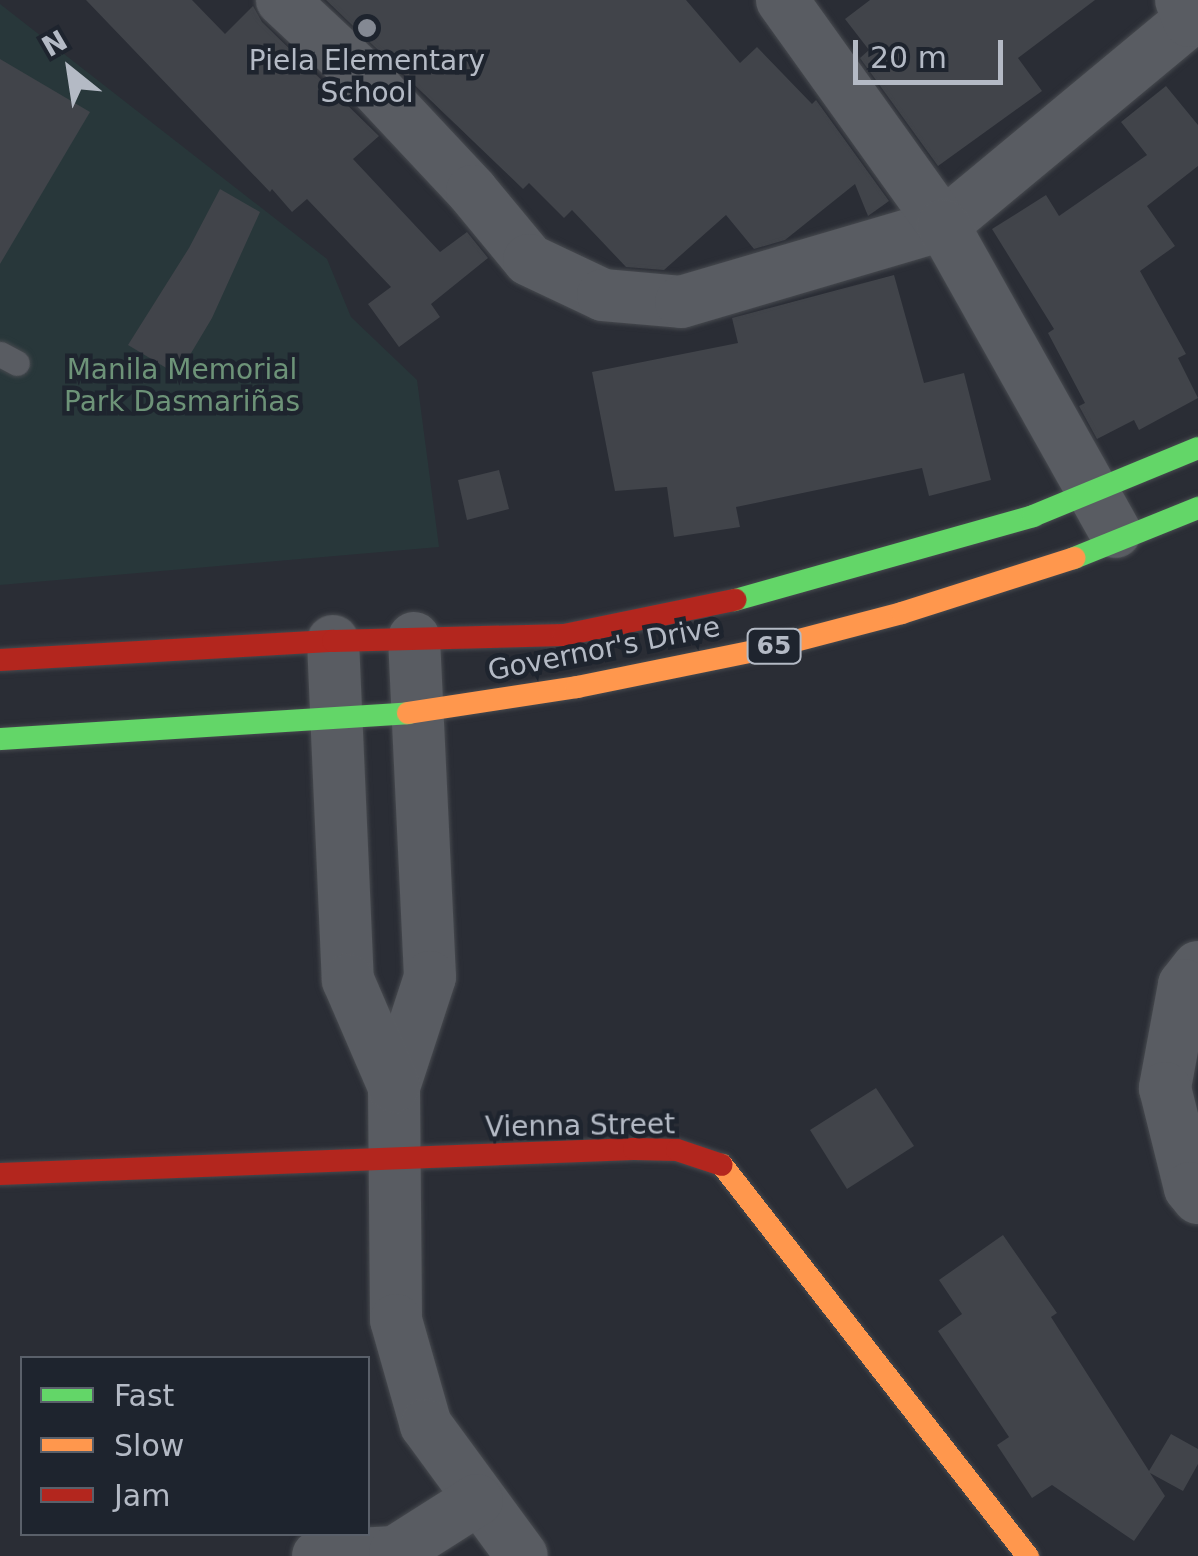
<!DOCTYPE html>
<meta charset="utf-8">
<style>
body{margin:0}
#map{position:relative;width:1198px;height:1556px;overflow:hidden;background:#2a2d35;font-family:"DejaVu Sans",sans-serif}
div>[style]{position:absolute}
.green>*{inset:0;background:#28373a}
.building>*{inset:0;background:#41444a}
.roads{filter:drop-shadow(0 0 2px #474a4f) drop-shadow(0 0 2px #474a4f)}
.lane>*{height:25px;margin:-12.5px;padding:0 12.5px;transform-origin:12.5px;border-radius:12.5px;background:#595c62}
.street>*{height:52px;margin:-26px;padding:0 26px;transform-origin:26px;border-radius:26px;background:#595c62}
.fast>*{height:22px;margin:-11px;padding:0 11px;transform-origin:11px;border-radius:11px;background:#63d668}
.slow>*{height:22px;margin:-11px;padding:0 11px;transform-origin:11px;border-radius:11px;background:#ff974d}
.jam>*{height:22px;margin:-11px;padding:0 11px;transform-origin:11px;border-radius:11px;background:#b3261e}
.dots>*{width:28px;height:28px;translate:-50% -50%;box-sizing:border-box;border:5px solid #1e242e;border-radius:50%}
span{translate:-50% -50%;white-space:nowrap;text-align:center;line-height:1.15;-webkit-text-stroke:9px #1e242e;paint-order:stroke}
.shield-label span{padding:2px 8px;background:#1e242e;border:2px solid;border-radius:8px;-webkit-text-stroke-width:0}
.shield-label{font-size:25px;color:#b4bac5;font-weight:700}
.poi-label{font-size:28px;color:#b4bac5}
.park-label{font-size:28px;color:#6d9378}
.street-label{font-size:28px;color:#b4bac5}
.legend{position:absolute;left:20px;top:1356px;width:350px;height:180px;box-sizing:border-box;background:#1e242e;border:2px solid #5a606a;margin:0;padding:12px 18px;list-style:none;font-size:30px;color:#b4bac5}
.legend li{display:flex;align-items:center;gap:20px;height:50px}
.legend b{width:50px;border:2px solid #5a606a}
.north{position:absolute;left:20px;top:20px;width:100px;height:100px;-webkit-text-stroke:8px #1e242e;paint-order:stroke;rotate:330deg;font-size:28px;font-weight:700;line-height:40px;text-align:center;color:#b4bac5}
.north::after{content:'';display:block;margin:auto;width:35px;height:45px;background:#b4bac5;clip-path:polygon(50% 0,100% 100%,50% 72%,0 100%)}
.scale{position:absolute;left:853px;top:40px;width:150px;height:45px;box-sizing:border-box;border:5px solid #b4bac5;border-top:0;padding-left:12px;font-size:30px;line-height:35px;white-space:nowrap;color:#b4bac5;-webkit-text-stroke:8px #1e242e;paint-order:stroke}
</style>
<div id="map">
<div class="green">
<div style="clip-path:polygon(0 4px,327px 259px,351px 317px,417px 380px,439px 547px,0 585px)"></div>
</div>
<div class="building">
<div style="clip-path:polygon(86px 0,192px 0,225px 34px,253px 6px,262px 22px,379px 136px,353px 159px,440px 252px,467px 232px,488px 258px,431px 304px,440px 317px,399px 347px,368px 304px,391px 287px,307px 199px,292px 212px,272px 189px,270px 192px)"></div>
<div style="clip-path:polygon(326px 0,686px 0,740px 63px,757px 47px,812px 104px,816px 100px,889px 201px,868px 216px,855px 184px,785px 240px,754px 249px,726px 215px,664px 270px,626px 267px,572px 210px,564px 218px,529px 183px,523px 189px)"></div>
<div style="clip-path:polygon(870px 0,1095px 0,1018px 58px,1042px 91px,938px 166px,860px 58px,869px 50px,845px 19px)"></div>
<div style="clip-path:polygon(0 59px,90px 112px,0 264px)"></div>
<div style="clip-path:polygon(1166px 86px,1198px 125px,1198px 166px,1147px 206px,1175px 246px,1140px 271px,1186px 354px,1178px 358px,1198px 398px,1139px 430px,1134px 420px,1097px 439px,1079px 406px,1085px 403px,1048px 333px,1054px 329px,992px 229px,1046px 195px,1059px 216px,1147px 155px,1121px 122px)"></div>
<div style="clip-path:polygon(220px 189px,260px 212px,212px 318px,178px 375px,128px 345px,189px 248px)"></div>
<div style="clip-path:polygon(894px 275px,924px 383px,964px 373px,991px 480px,929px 496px,922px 468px,736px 507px,740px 527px,674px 537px,667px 487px,615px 491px,592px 372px,738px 343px,732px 318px)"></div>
<div style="clip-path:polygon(499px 470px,509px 509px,467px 520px,458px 480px)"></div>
<div style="clip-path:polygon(876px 1088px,914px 1146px,847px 1189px,810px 1130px)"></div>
<div style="clip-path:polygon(1003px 1235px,1057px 1313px,1051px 1317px,1149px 1471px,1171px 1434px,1198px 1449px,1198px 1464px,1183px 1491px,1150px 1473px,1165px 1496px,1134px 1541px,1052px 1485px,1032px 1498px,997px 1445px,1009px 1437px,938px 1331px,962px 1314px,939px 1280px)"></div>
</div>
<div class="roads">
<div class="lane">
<div style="left:0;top:354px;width:19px;rotate:28deg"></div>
</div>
<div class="street">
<div style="left:282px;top:0;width:122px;rotate:43deg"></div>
<div style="left:371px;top:83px;width:148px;rotate:46.9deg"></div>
<div style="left:472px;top:191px;width:89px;rotate:50.4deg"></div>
<div style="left:529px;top:260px;width:82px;rotate:25.3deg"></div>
<div style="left:603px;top:295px;width:78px;rotate:5.1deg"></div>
<div style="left:681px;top:302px;width:273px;rotate:-16.4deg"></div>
<div style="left:943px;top:225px;width:320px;rotate:-39.7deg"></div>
<div style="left:1189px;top:21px;width:22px;rotate:-111deg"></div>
<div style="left:782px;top:0;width:277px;rotate:54.4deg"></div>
<div style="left:943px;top:225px;width:352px;rotate:60.7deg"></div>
<div style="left:414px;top:638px;width:339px;rotate:87.3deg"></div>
<div style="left:430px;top:977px;width:116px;rotate:108.1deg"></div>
<div style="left:394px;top:1087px;width:233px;rotate:89.5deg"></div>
<div style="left:396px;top:1320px;width:109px;rotate:74.1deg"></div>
<div style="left:426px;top:1425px;width:162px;rotate:53.8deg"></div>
<div style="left:333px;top:641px;width:339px;rotate:87.5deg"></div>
<div style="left:348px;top:980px;width:116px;rotate:66.7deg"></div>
<div style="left:1198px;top:967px;width:23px;rotate:128deg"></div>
<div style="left:1184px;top:985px;width:105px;rotate:100.5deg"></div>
<div style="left:1165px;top:1088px;width:103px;rotate:76deg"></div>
<div style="left:1190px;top:1188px;width:13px;rotate:51deg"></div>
<div style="left:318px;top:1556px;width:77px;rotate:-3deg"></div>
<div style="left:395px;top:1552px;width:97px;rotate:-32.4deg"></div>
</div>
<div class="fast">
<div style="left:1074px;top:558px;width:134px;rotate:-22deg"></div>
<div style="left:735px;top:600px;width:310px;rotate:-15.7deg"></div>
<div style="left:1033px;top:516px;width:178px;rotate:-22.4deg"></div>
<div style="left:0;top:739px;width:409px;rotate:-3.6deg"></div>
</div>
<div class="slow">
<div style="left:408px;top:713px;width:171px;rotate:-8.7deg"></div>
<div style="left:577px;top:687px;width:195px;rotate:-11.5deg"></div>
<div style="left:768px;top:648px;width:138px;rotate:-14.6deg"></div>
<div style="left:902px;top:613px;width:181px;rotate:-17.7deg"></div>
<div style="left:722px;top:1165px;width:497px;rotate:52deg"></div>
</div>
<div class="jam">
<div style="left:0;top:660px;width:334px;rotate:-3.3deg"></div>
<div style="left:333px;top:641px;width:231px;rotate:-1.5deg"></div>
<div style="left:564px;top:635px;width:175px;rotate:-11.6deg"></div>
<div style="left:0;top:1174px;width:634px;rotate:-2.26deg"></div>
<div style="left:634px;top:1149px;width:43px;rotate:1.3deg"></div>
<div style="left:677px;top:1150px;width:47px;rotate:18.4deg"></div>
</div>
</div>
<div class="dots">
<div style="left:367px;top:28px;background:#848993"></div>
</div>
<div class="shield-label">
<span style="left:774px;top:646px">65</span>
</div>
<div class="poi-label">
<span style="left:367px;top:77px">Piela Elementary<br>School</span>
</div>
<div class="park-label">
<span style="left:182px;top:386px">Manila Memorial<br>Park Dasmariñas</span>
</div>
<div class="street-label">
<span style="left:604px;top:649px;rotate:-11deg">Governor's Drive</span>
<span style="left:580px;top:1126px;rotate:-1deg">Vienna Street</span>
</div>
<ul class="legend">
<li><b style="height:12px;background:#63d668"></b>Fast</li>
<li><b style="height:12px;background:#ff974d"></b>Slow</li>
<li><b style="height:12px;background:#b3261e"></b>Jam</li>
</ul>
<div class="north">N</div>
<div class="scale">20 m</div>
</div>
